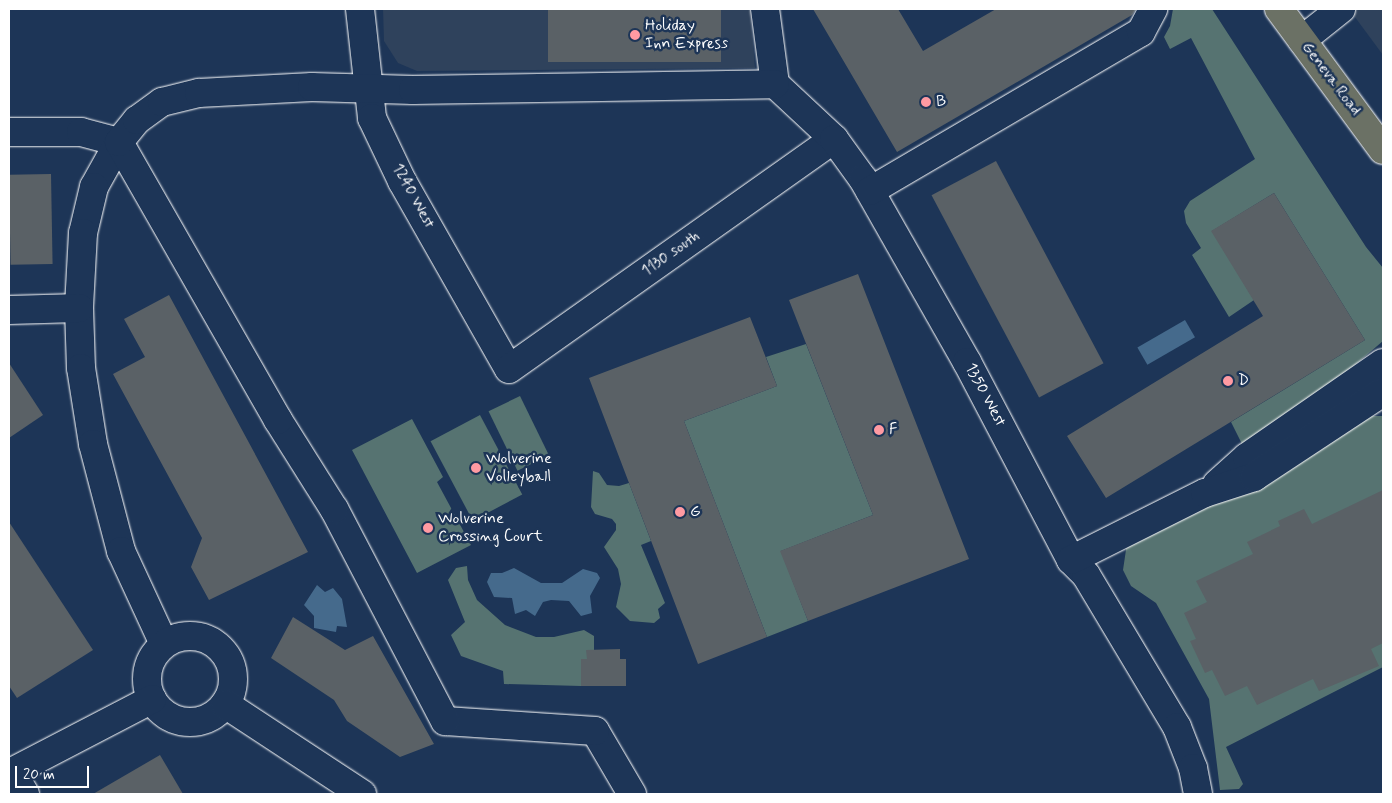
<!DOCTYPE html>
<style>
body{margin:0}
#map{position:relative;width:1392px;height:803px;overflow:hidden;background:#1d3557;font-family:Mynerve,sans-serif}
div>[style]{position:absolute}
.built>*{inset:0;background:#2f425c}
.green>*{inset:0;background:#567371;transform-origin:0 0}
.water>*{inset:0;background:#456a8c;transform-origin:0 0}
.building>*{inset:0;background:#5a6166;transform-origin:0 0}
.roads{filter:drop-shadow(0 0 1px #fff) drop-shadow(0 0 1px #fff)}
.minor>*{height:28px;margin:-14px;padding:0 14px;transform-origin:14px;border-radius:14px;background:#1d3557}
.minor>.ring{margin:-14px;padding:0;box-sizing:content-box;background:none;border:28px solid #1d3557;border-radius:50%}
.major>*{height:28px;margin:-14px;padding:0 14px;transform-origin:14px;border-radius:14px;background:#6b7165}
.dots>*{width:14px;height:14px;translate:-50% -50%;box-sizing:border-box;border:2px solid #1d3557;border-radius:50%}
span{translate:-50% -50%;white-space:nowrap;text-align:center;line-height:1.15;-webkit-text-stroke:5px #1d3557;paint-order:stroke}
.poi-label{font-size:16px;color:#fff}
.left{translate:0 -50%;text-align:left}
.street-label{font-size:16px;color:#fff}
.frame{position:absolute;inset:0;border:10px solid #fff;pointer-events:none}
.scale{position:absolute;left:15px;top:766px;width:74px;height:22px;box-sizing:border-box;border:2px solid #fff;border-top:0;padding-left:6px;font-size:15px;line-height:18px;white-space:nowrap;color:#fff;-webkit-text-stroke:4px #1d3557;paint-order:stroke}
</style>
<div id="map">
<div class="built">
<div style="clip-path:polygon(383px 9px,750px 9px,755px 68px,417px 71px,398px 63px,384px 41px)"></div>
<div style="clip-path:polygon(1349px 9px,1383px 9px,1383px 55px)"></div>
</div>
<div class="green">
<div style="clip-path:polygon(1173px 9px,1212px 9px,1366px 247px,1383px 268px,1383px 341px,1323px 392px,1244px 448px,1231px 422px,1365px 340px,1274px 193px,1212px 231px,1254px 300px,1229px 317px,1192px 255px,1201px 248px,1186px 223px,1184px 211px,1190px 201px,1255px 159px,1191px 38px,1170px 49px,1164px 37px,1170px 26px)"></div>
<div style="clip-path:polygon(806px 344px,873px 515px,781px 551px,808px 621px,767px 637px,684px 421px,777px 386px,766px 357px)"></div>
<div style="left:520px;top:396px;width:66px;height:35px;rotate:64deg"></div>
<div style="left:480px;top:415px;width:90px;height:56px;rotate:62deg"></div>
<div style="clip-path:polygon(1371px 416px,1383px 416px,1383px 667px,1226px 747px,1243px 784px,1239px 789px,1220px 790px,1209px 699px,1156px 603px,1131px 586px,1123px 570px,1127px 543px)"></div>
<div style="clip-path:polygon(412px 419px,443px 477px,437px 482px,471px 545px,417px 573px,352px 450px)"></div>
<div style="clip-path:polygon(593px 471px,599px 473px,607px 485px,619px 486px,629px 483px,651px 541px,641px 545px,665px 603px,658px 609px,660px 618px,654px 623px,630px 621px,616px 607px,621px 584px,618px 569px,604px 547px,616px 530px,616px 524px,612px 519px,595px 514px,591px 507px)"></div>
<div style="clip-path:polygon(467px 566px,468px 580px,477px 600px,505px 625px,536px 637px,554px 637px,584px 630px,594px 636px,594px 650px,587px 650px,587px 659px,581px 660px,581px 686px,504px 684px,503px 671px,461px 656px,451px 635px,465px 622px,448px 580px,456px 568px)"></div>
</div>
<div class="water">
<div style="left:1185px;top:320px;width:20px;height:55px;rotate:60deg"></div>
<div style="clip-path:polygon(514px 568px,541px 583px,562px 583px,583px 569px,597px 573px,600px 578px,590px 596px,592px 613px,581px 616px,569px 601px,551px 600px,543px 602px,535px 616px,526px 610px,515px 614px,512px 598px,494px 597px,487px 582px,491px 573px,502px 573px)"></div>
<div style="clip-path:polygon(317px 585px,325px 592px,333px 588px,342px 599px,347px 627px,337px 626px,336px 632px,314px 628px,314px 616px,304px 605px)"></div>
</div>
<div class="building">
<div style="left:548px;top:9px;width:173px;height:53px"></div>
<div style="clip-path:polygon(813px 9px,898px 9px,923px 51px,996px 9px,1136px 9px,1132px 15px,897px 152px)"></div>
<div style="left:996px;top:161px;width:229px;height:73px;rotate:62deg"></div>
<div style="left:51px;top:174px;width:90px;height:42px;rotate:89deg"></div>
<div style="clip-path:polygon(1274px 193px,1365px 340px,1106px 498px,1067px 436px,1263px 316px,1211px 231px)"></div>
<div style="clip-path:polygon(858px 274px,969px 559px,808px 621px,780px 551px,873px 515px,789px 300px)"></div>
<div style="clip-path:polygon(169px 295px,308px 552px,209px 600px,191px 567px,202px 538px,113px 374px,145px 357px,124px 319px)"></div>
<div style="clip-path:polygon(750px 317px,777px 386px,684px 421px,767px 637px,698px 664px,589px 378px)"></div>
<div style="clip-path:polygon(9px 363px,43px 415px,9px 438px)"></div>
<div style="clip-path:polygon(1383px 490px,1383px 643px,1371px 649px,1379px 666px,1319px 691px,1313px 679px,1257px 705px,1247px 686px,1225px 696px,1212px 670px,1205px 673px,1190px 641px,1196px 639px,1184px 613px,1207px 602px,1196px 581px,1253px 554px,1247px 542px,1280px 526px,1278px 521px,1304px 509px,1312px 524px)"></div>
<div style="clip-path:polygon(9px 522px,93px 650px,17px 698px,9px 686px)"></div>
<div style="clip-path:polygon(293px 617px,345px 650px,373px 636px,434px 744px,400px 757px,347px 721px,334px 700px,271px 658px)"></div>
<div style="clip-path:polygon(620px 649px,620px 659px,626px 659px,626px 686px,581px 686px,581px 659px,587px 659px,586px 650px)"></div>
<div style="clip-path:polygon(160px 755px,183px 794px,93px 794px)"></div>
</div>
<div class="roads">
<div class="minor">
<div style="left:360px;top:9px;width:110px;rotate:83.7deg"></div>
<div style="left:372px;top:118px;width:70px;rotate:64.5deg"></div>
<div style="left:402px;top:181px;width:216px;rotate:60.4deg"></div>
<div style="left:509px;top:369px;width:398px;rotate:-35.3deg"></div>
<div style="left:765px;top:9px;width:76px;rotate:82.4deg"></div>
<div style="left:775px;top:84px;width:81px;rotate:43deg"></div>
<div style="left:834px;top:139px;width:49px;rotate:54.1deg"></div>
<div style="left:863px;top:179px;width:210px;rotate:60.4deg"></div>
<div style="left:967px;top:362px;width:224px;rotate:62.3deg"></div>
<div style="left:1071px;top:560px;width:21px;rotate:45deg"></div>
<div style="left:1086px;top:575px;width:177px;rotate:59.1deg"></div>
<div style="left:1177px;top:727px;width:44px;rotate:68.7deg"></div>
<div style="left:1193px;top:768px;width:26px;rotate:79deg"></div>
<div style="left:1302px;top:40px;width:50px;rotate:-38.5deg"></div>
<div style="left:9px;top:132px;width:72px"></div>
<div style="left:81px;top:132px;width:39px;rotate:15deg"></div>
<div style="left:119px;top:142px;width:51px;rotate:119.1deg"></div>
<div style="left:94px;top:187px;width:47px;rotate:103.4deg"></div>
<div style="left:83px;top:233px;width:75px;rotate:93.1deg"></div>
<div style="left:79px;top:308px;width:60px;rotate:88.1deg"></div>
<div style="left:81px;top:368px;width:77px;rotate:81deg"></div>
<div style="left:93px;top:444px;width:111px;rotate:75.3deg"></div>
<div style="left:121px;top:551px;width:102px;rotate:65.2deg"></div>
<div style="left:870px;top:191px;width:314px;rotate:-30.4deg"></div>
<div style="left:1141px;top:32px;width:26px;rotate:-62deg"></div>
<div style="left:9px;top:310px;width:70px;rotate:-1.6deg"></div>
<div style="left:1217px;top:484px;width:40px;rotate:-42deg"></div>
<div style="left:1247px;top:457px;width:165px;rotate:-34.7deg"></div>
<div style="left:1071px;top:560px;width:150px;rotate:-26.6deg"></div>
<div style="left:1205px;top:493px;width:52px;rotate:-18.1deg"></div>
<div style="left:1254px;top:477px;width:154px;rotate:-33.4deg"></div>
<div class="ring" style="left:147px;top:636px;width:58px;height:58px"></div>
<div style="left:225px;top:704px;width:164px;rotate:33.3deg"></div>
<div style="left:25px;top:794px;width:26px;rotate:-121deg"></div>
<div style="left:12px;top:772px;width:158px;rotate:-27.5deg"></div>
<div style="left:632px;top:794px;width:73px;rotate:-120.4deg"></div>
<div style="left:595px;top:731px;width:150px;rotate:-176.2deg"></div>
<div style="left:445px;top:721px;width:239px;rotate:-117.6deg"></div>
<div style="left:334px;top:509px;width:105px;rotate:-122.2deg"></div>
<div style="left:278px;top:420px;width:320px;rotate:-119.8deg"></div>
<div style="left:119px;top:142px;width:28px;rotate:-51deg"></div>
<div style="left:137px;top:120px;width:31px;rotate:-36deg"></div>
<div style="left:162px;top:102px;width:38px;rotate:-14deg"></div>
<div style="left:199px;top:93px;width:113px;rotate:-3deg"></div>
<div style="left:312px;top:87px;width:101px;rotate:1.7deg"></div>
<div style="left:413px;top:90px;width:362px;rotate:-0.9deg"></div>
</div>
<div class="major">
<div style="left:1279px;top:9px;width:175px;rotate:53.6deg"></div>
</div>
</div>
<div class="dots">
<div style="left:635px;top:35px;background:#ff9aa2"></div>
<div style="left:926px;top:102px;background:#ff9aa2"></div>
<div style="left:1228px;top:381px;background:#ff9aa2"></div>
<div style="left:879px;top:430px;background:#ff9aa2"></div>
<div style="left:476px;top:468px;background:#ff9aa2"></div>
<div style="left:680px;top:512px;background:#ff9aa2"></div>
<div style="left:428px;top:528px;background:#ff9aa2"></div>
</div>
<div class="poi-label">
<span class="left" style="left:645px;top:35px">Holiday<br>Inn Express</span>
<span class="left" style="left:936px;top:102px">B</span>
<span class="left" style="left:1238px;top:381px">D</span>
<span class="left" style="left:889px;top:430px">F</span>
<span class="left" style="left:486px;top:468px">Wolverine<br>Volleyball</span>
<span class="left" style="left:690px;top:512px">G</span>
<span class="left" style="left:438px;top:528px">Wolverine<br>Crossing Court</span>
</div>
<div class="street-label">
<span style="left:1331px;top:79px;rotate:53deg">Geneva Road</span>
<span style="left:413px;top:196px;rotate:61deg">1240 West</span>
<span style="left:671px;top:254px;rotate:-35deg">1130 south</span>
<span style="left:985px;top:395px;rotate:62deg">1350 West</span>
</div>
<div class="frame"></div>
<div class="scale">20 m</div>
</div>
